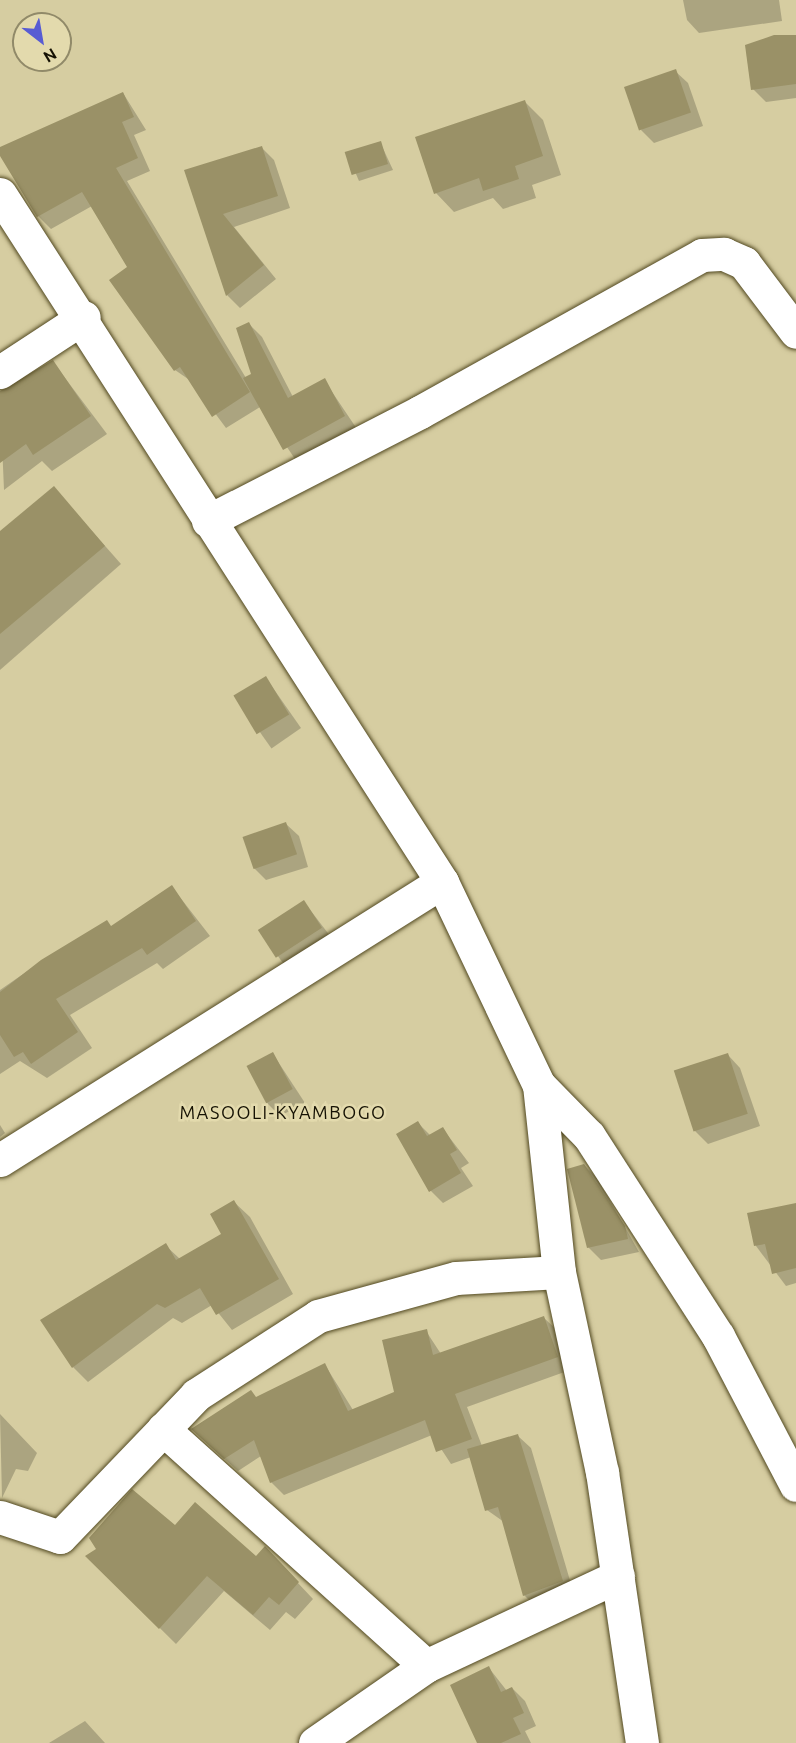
<!DOCTYPE html>
<style>
body{margin:0}
#map{position:relative;width:796px;height:1743px;overflow:hidden;background:#d6cda1;font-family:Ubuntu,sans-serif}
div>[style]{position:absolute}
.shadow>*{inset:0;background:#0003;transform-origin:0 0}
.building>*{inset:0;background:#9a9167;transform-origin:0 0}
.roads{filter:drop-shadow(0 0 2px #524921) drop-shadow(0 0 2px #524921)}
.street>*{height:33px;margin:-16.5px;padding:0 16.5px;transform-origin:16.5px;border-radius:16.5px;background:#fff}
span{translate:-50% -50%;white-space:nowrap;text-align:center;line-height:1.15;-webkit-text-stroke:5px #e3daad;paint-order:stroke}
.quarter-label{font-size:18px;color:#151103;letter-spacing:1.5px}
.north{position:absolute;left:12px;top:12px;width:60px;height:60px;box-sizing:border-box;background:#e3daad;border:2px solid #918a69;border-radius:50%;rotate:149deg;font-size:16px;font-weight:700;line-height:24px;text-align:center;color:#151103}
.north::after{content:'';display:block;margin:auto;width:21px;height:27px;background:#585cd3;clip-path:polygon(50% 0,100% 100%,50% 72%,0 100%)}
</style>
<div id="map">
<div class="shadow">
<div style="clip-path:polygon(683px 0,779px 0,782px 21px,699px 33px,687px 20px)"></div>
<div style="clip-path:polygon(796px 39px,796px 98px,766px 102px,753px 89px)"></div>
<div style="clip-path:polygon(675px 71px,688px 83px,703px 126px,654px 143px,641px 130px)"></div>
<div style="clip-path:polygon(123px 93px,146px 130px,134px 135px,150px 171px,127px 181px,246px 378px,253px 374px,249px 324px,262px 337px,293px 397px,324px 380px,357px 429px,297px 462px,260px 407px,226px 428px,191px 381px,175px 370px,129px 268px,92px 206px,51px 229px,38px 216px,0 149px)"></div>
<div style="clip-path:polygon(524px 101px,543px 120px,561px 175px,532px 185px,536px 198px,503px 209px,493px 198px,454px 212px,436px 193px)"></div>
<div style="clip-path:polygon(380px 142px,393px 170px,359px 181px,347px 153px)"></div>
<div style="clip-path:polygon(262px 148px,274px 160px,290px 208px,234px 227px,276px 279px,240px 308px,227px 295px,186px 171px)"></div>
<div style="clip-path:polygon(53px 362px,107px 434px,52px 471px,42px 461px,4px 490px,0 397px)"></div>
<div style="clip-path:polygon(54px 488px,121px 564px,0 670px,0 533px)"></div>
<div style="left:266px;top:678px;width:61px;height:36px;rotate:55deg"></div>
<div style="clip-path:polygon(286px 824px,299px 836px,308px 867px,266px 880px,253px 867px)"></div>
<div style="clip-path:polygon(172px 887px,210px 936px,163px 969px,157px 963px,70px 1015px,92px 1048px,47px 1078px,20px 1061px,0 1074px,0 990px,42px 961px,112px 927px)"></div>
<div style="clip-path:polygon(304px 902px,334px 941px,288px 970px,259px 930px)"></div>
<div style="clip-path:polygon(273px 1054px,305px 1103px,280px 1116px,267px 1103px)"></div>
<div style="clip-path:polygon(728px 1055px,740px 1068px,760px 1126px,708px 1144px,695px 1131px)"></div>
<div style="clip-path:polygon(418px 1123px,431px 1136px,443px 1129px,469px 1163px,461px 1168px,473px 1186px,443px 1203px,431px 1191px)"></div>
<div style="clip-path:polygon(0 1125px,5px 1133px,0 1137px)"></div>
<div style="clip-path:polygon(584px 1165px,597px 1178px,639px 1252px,601px 1260px,588px 1247px)"></div>
<div style="clip-path:polygon(234px 1202px,250px 1217px,293px 1294px,232px 1330px,212px 1305px,182px 1323px,173px 1318px,88px 1382px,73px 1367px,165px 1245px,180px 1259px,223px 1235px)"></div>
<div style="clip-path:polygon(796px 1205px,796px 1283px,786px 1286px,756px 1246px,749px 1215px)"></div>
<div style="clip-path:polygon(544px 1318px,557px 1330px,570px 1370px,467px 1407px,482px 1446px,518px 1436px,531px 1448px,574px 1594px,537px 1608px,524px 1595px,504px 1522px,487px 1510px,471px 1457px,451px 1464px,432px 1435px,284px 1495px,271px 1482px,261px 1456px,238px 1471px,206px 1442px,257px 1398px,325px 1365px,353px 1410px,396px 1393px,426px 1331px,441px 1354px)"></div>
<div style="clip-path:polygon(0 1414px,37px 1453px,28px 1471px,16px 1469px,2px 1498px)"></div>
<div style="clip-path:polygon(265px 1548px,313px 1599px,295px 1619px,286px 1612px,270px 1630px,224px 1591px,176px 1644px,87px 1556px,257px 1558px)"></div>
<div style="clip-path:polygon(489px 1668px,507px 1691px,512px 1688px,525px 1701px,536px 1726px,525px 1731px,531px 1743px,479px 1743px)"></div>
<div style="clip-path:polygon(85px 1721px,105px 1743px,49px 1743px)"></div>
</div>
<div class="building">
<div style="clip-path:polygon(774px 35px,796px 35px,796px 84px,751px 90px,745px 45px)"></div>
<div style="left:676px;top:69px;width:46px;height:55px;rotate:71deg"></div>
<div style="clip-path:polygon(123px 92px,134px 117px,122px 122px,138px 158px,116px 168px,250px 392px,212px 417px,180px 367px,174px 371px,109px 280px,127px 267px,82px 192px,37px 217px,0 156px,0 147px)"></div>
<div style="clip-path:polygon(525px 100px,543px 156px,515px 166px,519px 179px,483px 191px,479px 178px,434px 194px,415px 137px)"></div>
<div style="left:381px;top:141px;width:24px;height:38px;rotate:73deg"></div>
<div style="clip-path:polygon(262px 146px,278px 196px,223px 214px,264px 265px,226px 296px,184px 170px)"></div>
<div style="clip-path:polygon(249px 322px,288px 398px,325px 378px,345px 416px,283px 450px,243px 378px,251px 374px,236px 328px)"></div>
<div style="clip-path:polygon(53px 360px,91px 416px,33px 455px,26px 444px,0 463px,0 391px)"></div>
<div style="clip-path:polygon(54px 486px,105px 546px,0 634px,0 531px)"></div>
<div style="left:266px;top:676px;width:45px;height:38px;rotate:59deg"></div>
<div style="left:286px;top:822px;width:34px;height:46px;rotate:71deg"></div>
<div style="clip-path:polygon(172px 885px,196px 921px,147px 955px,142px 948px,56px 999px,78px 1032px,31px 1064px,23px 1052px,14px 1057px,0 1035px,0 992px,41px 960px,107px 920px,111px 926px)"></div>
<div style="left:304px;top:900px;width:33px;height:55px;rotate:57deg"></div>
<div style="left:273px;top:1052px;width:42px;height:30px;rotate:62deg"></div>
<div style="left:728px;top:1053px;width:64px;height:57px;rotate:72deg"></div>
<div style="clip-path:polygon(418px 1121px,427px 1136px,443px 1127px,457px 1150px,450px 1154px,461px 1173px,429px 1192px,396px 1134px)"></div>
<div style="clip-path:polygon(584px 1164px,625px 1226px,628px 1239px,587px 1248px,567px 1169px)"></div>
<div style="clip-path:polygon(234px 1200px,279px 1279px,216px 1315px,200px 1288px,165px 1308px,157px 1304px,72px 1368px,40px 1320px,166px 1243px,176px 1260px,221px 1234px,210px 1214px)"></div>
<div style="clip-path:polygon(796px 1203px,796px 1268px,772px 1274px,765px 1244px,754px 1246px,747px 1213px)"></div>
<div style="clip-path:polygon(544px 1316px,558px 1357px,455px 1394px,472px 1439px,436px 1452px,425px 1420px,270px 1483px,254px 1440px,224px 1459px,191px 1429px,251px 1390px,256px 1397px,325px 1363px,348px 1411px,394px 1392px,382px 1340px,427px 1329px,433px 1355px)"></div>
<div style="clip-path:polygon(518px 1434px,563px 1581px,523px 1596px,498px 1507px,485px 1511px,467px 1449px)"></div>
<div style="clip-path:polygon(132px 1489px,175px 1525px,195px 1502px,256px 1556px,265px 1546px,299px 1582px,279px 1605px,269px 1597px,253px 1615px,207px 1576px,159px 1629px,85px 1556px,96px 1549px,89px 1538px)"></div>
<div style="clip-path:polygon(489px 1666px,501px 1692px,512px 1687px,524px 1713px,513px 1718px,521px 1734px,501px 1743px,477px 1743px,450px 1685px)"></div>
</div>
<div class="roads">
<div class="street">
<div style="left:0;top:194px;width:818px;rotate:57.28deg"></div>
<div style="left:442px;top:882px;width:225px;rotate:64.5deg"></div>
<div style="left:539px;top:1085px;width:188px;rotate:83.9deg"></div>
<div style="left:559px;top:1272px;width:205px;rotate:77.9deg"></div>
<div style="left:602px;top:1472px;width:274px;rotate:81.6deg"></div>
<div style="left:0;top:372px;width:100px;rotate:-33.2deg"></div>
<div style="left:208px;top:521px;width:238px;rotate:-27.2deg"></div>
<div style="left:420px;top:412px;width:323px;rotate:-29.1deg"></div>
<div style="left:702px;top:255px;width:22px;rotate:-3deg"></div>
<div style="left:724px;top:254px;width:22px;rotate:24deg"></div>
<div style="left:744px;top:263px;width:86px;rotate:53deg"></div>
<div style="left:539px;top:1085px;width:71px;rotate:45.6deg"></div>
<div style="left:589px;top:1136px;width:238px;rotate:57.2deg"></div>
<div style="left:718px;top:1336px;width:168px;rotate:62.4deg"></div>
<div style="left:0;top:1160px;width:522px;rotate:-32.17deg"></div>
<div style="left:163px;top:1429px;width:354px;rotate:42deg"></div>
<div style="left:0;top:1517px;width:63px;rotate:18.4deg"></div>
<div style="left:60px;top:1537px;width:197px;rotate:-46.2deg"></div>
<div style="left:196px;top:1395px;width:145px;rotate:-32.9deg"></div>
<div style="left:318px;top:1316px;width:143px;rotate:-15.4deg"></div>
<div style="left:456px;top:1278px;width:103px;rotate:-3.3deg"></div>
<div style="left:315px;top:1743px;width:135px;rotate:-34.7deg"></div>
<div style="left:426px;top:1666px;width:212px;rotate:-25.1deg"></div>
</div>
</div>
<div class="quarter-label">
<span style="left:283px;top:1112px">MASOOLI-KYAMBOGO</span>
</div>
<div class="north">N</div>
</div>
